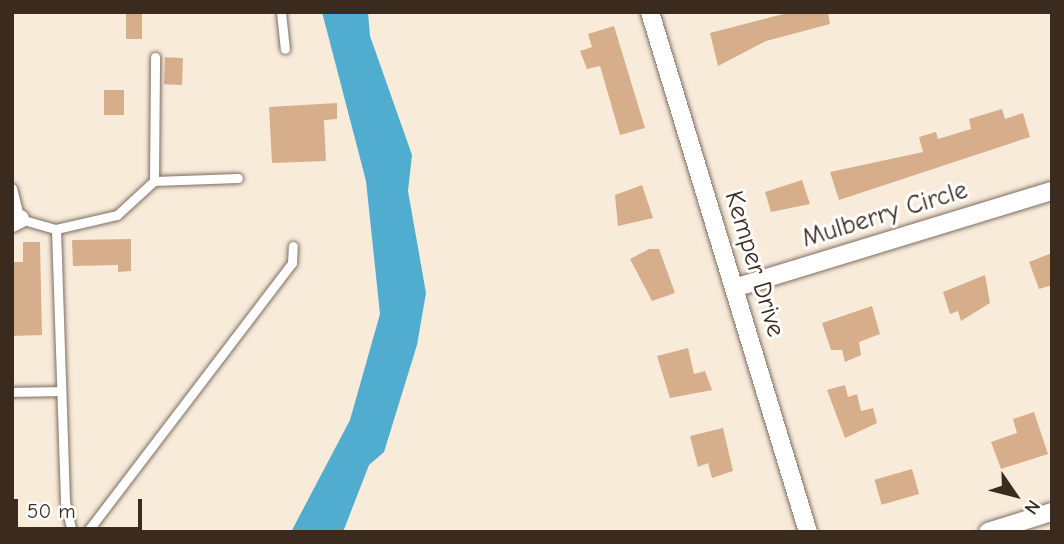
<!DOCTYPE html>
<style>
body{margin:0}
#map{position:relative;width:1064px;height:544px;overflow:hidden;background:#f8ebda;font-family:"Comic Neue",sans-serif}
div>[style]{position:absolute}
.water>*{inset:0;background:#51adcf}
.building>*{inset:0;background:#d7ae8c;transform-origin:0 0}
.roads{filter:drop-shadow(0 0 2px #7d6e60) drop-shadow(0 0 2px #7d6e60)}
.service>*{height:9px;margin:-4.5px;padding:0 4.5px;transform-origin:4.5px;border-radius:4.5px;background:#fff}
.minor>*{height:18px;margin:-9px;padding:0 9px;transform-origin:9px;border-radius:9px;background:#fff}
span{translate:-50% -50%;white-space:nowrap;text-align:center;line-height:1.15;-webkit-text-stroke:6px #fff;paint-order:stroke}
.street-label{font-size:26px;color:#3b2a1e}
.frame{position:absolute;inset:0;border:14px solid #3b2a1e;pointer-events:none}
.north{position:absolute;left:980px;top:460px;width:70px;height:70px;-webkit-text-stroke:5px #fff;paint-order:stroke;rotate:125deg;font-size:19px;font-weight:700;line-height:28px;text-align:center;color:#3b2a1e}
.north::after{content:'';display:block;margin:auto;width:24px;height:32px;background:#3b2a1e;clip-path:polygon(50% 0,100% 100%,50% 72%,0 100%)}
.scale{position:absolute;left:14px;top:499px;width:128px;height:32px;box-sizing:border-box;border:4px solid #3b2a1e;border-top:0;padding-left:9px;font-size:21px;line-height:24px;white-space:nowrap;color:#3b2a1e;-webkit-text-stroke:5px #fff;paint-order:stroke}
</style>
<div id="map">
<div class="water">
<div style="clip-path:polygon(322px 12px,368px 12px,370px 36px,412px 155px,408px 191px,426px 293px,417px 345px,384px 452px,369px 465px,343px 532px,291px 532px,350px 420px,380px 314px,366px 181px)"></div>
</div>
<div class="building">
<div style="clip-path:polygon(791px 12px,828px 12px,830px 24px,766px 41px,718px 66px,710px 33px)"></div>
<div style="left:126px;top:14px;width:16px;height:25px"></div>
<div style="clip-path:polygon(614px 26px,645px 128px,620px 135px,600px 66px,587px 69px,580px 51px,592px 47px,588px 34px)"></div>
<div style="left:183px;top:58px;width:27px;height:18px;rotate:92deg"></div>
<div style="left:104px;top:90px;width:20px;height:25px"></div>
<div style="clip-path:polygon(337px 103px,337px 119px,324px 120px,326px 161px,272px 163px,269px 107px)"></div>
<div style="clip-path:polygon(1002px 109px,1005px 119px,1023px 113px,1030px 137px,839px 200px,830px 172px,923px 152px,919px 137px,936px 132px,938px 139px,971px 129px,969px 119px)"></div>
<div style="clip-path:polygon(802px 180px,810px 204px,771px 212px,765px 192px)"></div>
<div style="clip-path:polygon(642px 185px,653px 218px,618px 226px,615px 195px)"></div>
<div style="clip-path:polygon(131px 239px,131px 271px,118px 272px,118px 265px,73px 266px,72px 240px)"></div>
<div style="clip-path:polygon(23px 242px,40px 242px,42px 335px,12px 336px,12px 262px,23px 262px)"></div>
<div style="clip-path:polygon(649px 249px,659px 249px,675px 293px,652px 301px,630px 259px)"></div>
<div style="clip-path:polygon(1052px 253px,1052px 285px,1039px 289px,1029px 262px)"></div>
<div style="clip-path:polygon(985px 275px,990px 303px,961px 321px,958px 311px,950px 314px,943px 292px)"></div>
<div style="clip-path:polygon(872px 306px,880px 334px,859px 342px,861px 355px,845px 362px,842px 350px,831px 350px,822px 323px)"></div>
<div style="clip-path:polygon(688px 348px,694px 374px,705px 371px,712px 390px,670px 398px,657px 356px)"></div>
<div style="clip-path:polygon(845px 385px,848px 397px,857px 394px,861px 411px,873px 408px,877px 423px,845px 438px,827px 390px)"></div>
<div style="clip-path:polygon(1034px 412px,1048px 454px,1001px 469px,991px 442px,1017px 433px,1013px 419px)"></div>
<div style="clip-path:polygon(723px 428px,733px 471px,712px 478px,708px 463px,698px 467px,690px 436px)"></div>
<div style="left:912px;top:469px;width:26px;height:39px;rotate:74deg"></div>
</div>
<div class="roads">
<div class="service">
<div style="left:281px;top:12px;width:37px;rotate:84deg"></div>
<div style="left:154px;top:181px;width:124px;rotate:-89.5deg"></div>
<div style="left:12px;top:188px;width:32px;rotate:76deg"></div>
<div style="left:20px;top:219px;width:37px;rotate:16deg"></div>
<div style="left:56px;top:229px;width:63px;rotate:-12.9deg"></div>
<div style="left:117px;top:215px;width:50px;rotate:-42.6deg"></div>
<div style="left:154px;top:181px;width:84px;rotate:-2deg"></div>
<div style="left:56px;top:229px;width:273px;rotate:88.1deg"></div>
<div style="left:65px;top:502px;width:31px;rotate:77deg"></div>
<div style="left:12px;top:392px;width:49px;rotate:-1.2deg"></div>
<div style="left:87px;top:532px;width:338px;rotate:-52.7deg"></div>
<div style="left:292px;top:263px;width:17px;rotate:-87deg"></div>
</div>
<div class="minor">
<div style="left:650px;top:12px;width:543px;rotate:73.1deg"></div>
<div style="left:12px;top:223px;width:9px;rotate:-27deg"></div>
<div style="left:734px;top:288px;width:332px;rotate:-17deg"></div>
<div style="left:988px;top:532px;width:67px;rotate:-17.4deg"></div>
</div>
</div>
<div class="street-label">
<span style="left:885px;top:215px;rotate:-17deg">Mulberry Circle</span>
<span style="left:754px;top:264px;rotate:73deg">Kemper Drive</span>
</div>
<div class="frame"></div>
<div class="north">N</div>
<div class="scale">50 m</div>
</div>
